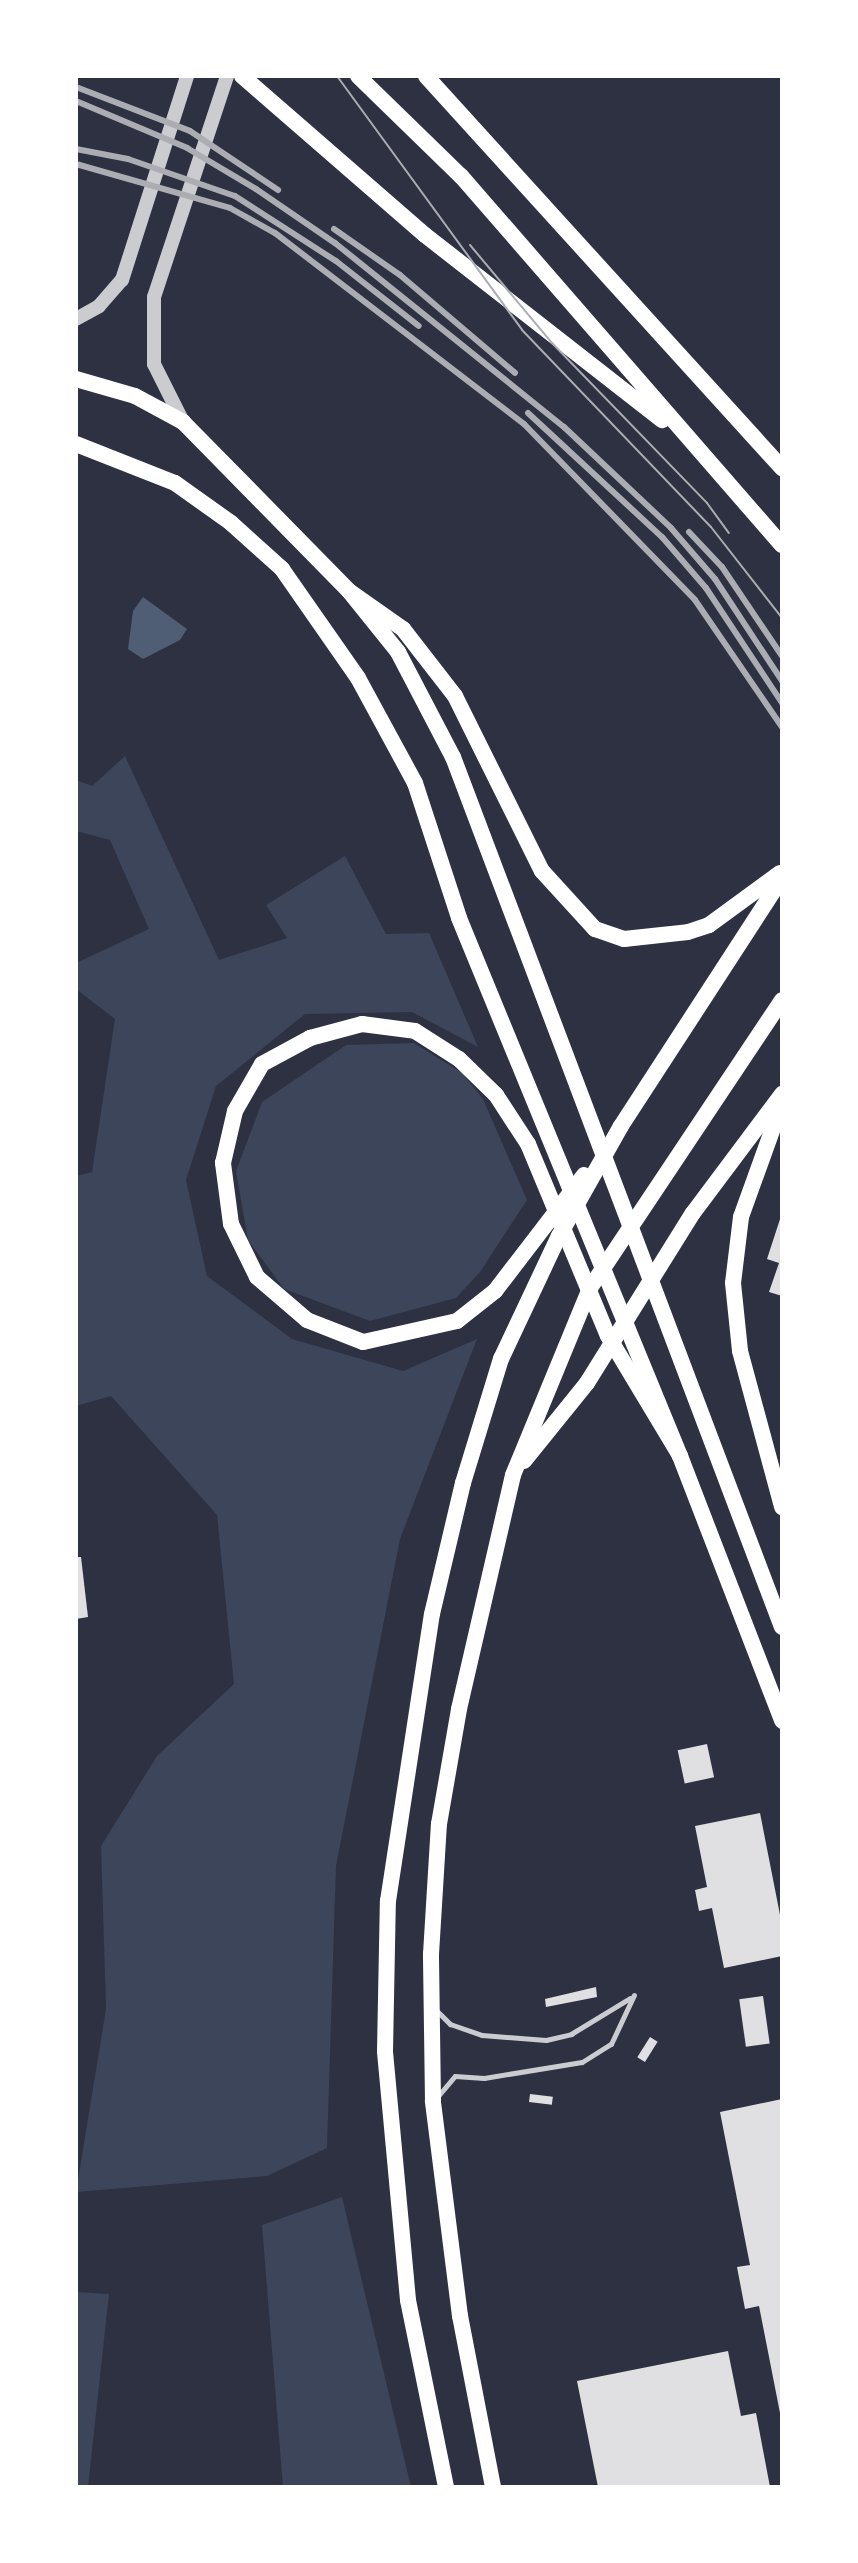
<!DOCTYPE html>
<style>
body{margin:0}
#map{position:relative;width:858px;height:2563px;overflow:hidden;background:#2d3142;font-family:Montserrat,sans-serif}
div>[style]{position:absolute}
.green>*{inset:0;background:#3c4559}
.water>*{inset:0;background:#4f5d75}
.building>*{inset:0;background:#e0e0e3;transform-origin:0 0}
.service>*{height:5px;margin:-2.5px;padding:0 2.5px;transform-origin:2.5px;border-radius:2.5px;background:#caccd0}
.tertiary>*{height:14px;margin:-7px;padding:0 7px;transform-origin:7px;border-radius:7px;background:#caccd0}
.secondary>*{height:16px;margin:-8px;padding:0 8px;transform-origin:8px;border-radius:8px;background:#fff}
.primary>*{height:16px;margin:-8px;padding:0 8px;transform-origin:8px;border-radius:8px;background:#fff}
.tram>*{height:2px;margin:-1px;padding:0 1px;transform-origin:1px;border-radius:1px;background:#abadb3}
.rail>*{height:6px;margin:-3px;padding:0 3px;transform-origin:3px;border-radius:3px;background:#abadb3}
span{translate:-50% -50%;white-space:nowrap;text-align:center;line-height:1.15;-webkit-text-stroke:8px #fff;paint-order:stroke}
.frame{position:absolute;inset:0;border:78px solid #fff;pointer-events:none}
</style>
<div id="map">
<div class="green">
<div style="clip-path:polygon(125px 756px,219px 960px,287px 938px,266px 905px,345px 856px,386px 934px,429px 933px,478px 1047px,412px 1012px,305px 1014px,216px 1086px,186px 1180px,207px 1276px,292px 1339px,403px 1371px,477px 1339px,400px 1539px,336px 1866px,327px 2148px,267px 2176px,76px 2192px,106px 2009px,101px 1846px,157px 1756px,234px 1684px,217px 1515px,111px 1396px,76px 1406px,76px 1176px,92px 1172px,115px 1019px,76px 989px,76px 963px,149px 929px,110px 840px,76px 831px,76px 780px,92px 786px)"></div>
<div style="clip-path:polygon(414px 1043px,462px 1073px,483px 1099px,527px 1200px,480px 1272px,456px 1298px,370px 1321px,284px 1289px,248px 1240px,236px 1171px,262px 1102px,346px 1045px)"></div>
<div style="clip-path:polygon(342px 2197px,411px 2487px,283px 2487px,262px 2225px)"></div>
<div style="clip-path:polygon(76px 2292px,109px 2294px,88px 2487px,76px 2487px)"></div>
</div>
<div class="water">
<div style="clip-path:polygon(143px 597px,187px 629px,180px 640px,143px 659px,128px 649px,133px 611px)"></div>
</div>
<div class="building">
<div style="clip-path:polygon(782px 1213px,782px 1296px,769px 1292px,779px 1263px,767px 1259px)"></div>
<div style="clip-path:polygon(76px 1557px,81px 1557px,88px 1617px,76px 1619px)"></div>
<div style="left:707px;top:1744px;width:34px;height:30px;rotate:78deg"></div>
<div style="clip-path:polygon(760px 1813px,782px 1925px,782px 1956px,724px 1968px,712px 1908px,699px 1911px,695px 1890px,707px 1887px,695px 1826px)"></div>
<div style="clip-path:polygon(596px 1987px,597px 1997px,546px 2007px,545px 1999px)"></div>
<div style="left:763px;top:1996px;width:48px;height:24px;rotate:82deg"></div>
<div style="left:650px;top:2037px;width:9px;height:24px;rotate:32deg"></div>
<div style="left:530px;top:2094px;width:23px;height:8px;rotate:7deg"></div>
<div style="clip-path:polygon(782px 2099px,782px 2418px,781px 2418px,759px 2306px,745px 2309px,737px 2267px,750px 2265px,720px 2112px)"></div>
<div style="clip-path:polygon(728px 2351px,741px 2416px,756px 2413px,770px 2487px,598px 2487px,577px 2381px)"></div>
</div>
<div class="service">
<div style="left:436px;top:2010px;width:20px;rotate:45deg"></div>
<div style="left:450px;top:2024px;width:34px;rotate:19deg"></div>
<div style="left:482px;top:2035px;width:64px;rotate:4.5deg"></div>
<div style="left:546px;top:2040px;width:26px;rotate:-13deg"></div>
<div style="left:571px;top:2034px;width:69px;rotate:-31.4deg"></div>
<div style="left:438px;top:2096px;width:26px;rotate:-50deg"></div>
<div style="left:455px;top:2076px;width:29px;rotate:4deg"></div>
<div style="left:484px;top:2078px;width:99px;rotate:-9.3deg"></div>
<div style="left:582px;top:2062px;width:34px;rotate:-32deg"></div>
<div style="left:611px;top:2044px;width:54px;rotate:-64.9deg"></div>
</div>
<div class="tertiary">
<div style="left:76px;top:319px;width:26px;rotate:-29deg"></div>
<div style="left:99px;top:306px;width:35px;rotate:-49deg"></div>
<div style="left:122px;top:280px;width:214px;rotate:-72.3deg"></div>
<div style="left:183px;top:422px;width:65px;rotate:-116.6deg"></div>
<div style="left:154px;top:364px;width:67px;rotate:-90deg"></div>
<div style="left:154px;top:297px;width:233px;rotate:-71.7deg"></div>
</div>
<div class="secondary">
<div style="left:242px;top:76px;width:242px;rotate:41deg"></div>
<div style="left:425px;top:235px;width:301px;rotate:38deg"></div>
<div style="left:358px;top:76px;width:144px;rotate:44.2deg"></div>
<div style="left:461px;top:176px;width:489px;rotate:49deg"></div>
<div style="left:426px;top:76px;width:530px;rotate:47.76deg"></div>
<div style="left:76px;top:379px;width:61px;rotate:16.1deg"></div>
<div style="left:135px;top:396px;width:55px;rotate:28.4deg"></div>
<div style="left:183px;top:422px;width:237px;rotate:45.5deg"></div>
<div style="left:349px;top:591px;width:78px;rotate:51.2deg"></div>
<div style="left:398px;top:652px;width:119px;rotate:62.4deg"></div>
<div style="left:453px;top:757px;width:930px;rotate:69.29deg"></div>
<div style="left:76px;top:444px;width:106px;rotate:21.5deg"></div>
<div style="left:175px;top:483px;width:69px;rotate:35.5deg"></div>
<div style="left:231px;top:523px;width:69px;rotate:42deg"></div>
<div style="left:282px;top:569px;width:133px;rotate:55.1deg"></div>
<div style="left:358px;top:678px;width:119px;rotate:61.5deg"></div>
<div style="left:415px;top:783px;width:142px;rotate:71.9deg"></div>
<div style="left:459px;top:918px;width:582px;rotate:67.67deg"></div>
<div style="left:680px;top:1456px;width:284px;rotate:68.9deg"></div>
<div style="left:782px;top:1103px;width:121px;rotate:109.8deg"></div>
<div style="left:741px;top:1217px;width:66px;rotate:96.9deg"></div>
<div style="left:733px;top:1283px;width:68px;rotate:84.1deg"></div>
<div style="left:740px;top:1351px;width:162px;rotate:74.9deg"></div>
</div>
<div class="primary">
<div style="left:349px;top:591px;width:66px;rotate:35.1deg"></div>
<div style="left:403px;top:629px;width:85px;rotate:52.2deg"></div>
<div style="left:455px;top:696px;width:195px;rotate:63.6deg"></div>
<div style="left:542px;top:871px;width:79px;rotate:47.6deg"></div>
<div style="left:595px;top:929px;width:31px;rotate:19deg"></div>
<div style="left:624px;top:939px;width:64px;rotate:-6.2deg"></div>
<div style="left:688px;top:932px;width:22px;rotate:-18deg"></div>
<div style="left:709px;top:925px;width:88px;rotate:-36.2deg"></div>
<div style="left:584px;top:1175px;width:146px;rotate:127.5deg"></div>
<div style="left:495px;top:1291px;width:48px;rotate:141.7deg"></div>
<div style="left:457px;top:1321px;width:96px;rotate:167.4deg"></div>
<div style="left:363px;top:1342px;width:60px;rotate:-158.6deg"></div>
<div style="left:307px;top:1320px;width:66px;rotate:-139.3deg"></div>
<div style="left:257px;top:1277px;width:59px;rotate:-116.1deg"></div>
<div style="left:231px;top:1224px;width:62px;rotate:-97.5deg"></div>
<div style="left:223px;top:1163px;width:53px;rotate:-77deg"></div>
<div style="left:235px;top:1111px;width:54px;rotate:-60.1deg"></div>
<div style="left:262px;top:1064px;width:55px;rotate:-28.4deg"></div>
<div style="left:310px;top:1038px;width:54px;rotate:-15.1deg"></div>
<div style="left:362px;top:1024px;width:53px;rotate:7.5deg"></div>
<div style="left:415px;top:1031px;width:52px;rotate:32.5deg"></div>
<div style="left:459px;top:1059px;width:52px;rotate:44.2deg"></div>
<div style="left:496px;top:1095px;width:59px;rotate:56.9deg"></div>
<div style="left:528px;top:1144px;width:208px;rotate:67.4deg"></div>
<div style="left:608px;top:1336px;width:140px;rotate:59deg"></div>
<div style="left:524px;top:1461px;width:100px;rotate:-51.1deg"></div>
<div style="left:587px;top:1383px;width:200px;rotate:-58.1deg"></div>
<div style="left:693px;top:1213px;width:149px;rotate:-53.2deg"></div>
<div style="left:446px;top:2487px;width:191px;rotate:-101.5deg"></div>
<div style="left:408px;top:2300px;width:250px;rotate:-95.3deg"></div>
<div style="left:385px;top:2051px;width:150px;rotate:-88.9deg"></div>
<div style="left:388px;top:1901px;width:290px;rotate:-81.3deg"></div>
<div style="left:432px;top:1614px;width:135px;rotate:-76.7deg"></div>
<div style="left:463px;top:1483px;width:130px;rotate:-73deg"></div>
<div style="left:501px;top:1359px;width:136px;rotate:-64.8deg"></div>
<div style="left:559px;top:1236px;width:126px;rotate:-60.6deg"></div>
<div style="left:621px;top:1126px;width:296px;rotate:-57deg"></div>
<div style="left:493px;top:2487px;width:174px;rotate:-100.9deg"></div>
<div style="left:460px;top:2316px;width:217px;rotate:-97.2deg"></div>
<div style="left:433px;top:2101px;width:147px;rotate:-90.8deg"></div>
<div style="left:431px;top:1954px;width:130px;rotate:-86.5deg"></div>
<div style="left:439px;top:1824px;width:117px;rotate:-80.1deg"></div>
<div style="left:459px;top:1709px;width:240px;rotate:-77deg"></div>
<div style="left:513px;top:1475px;width:202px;rotate:-67.6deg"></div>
<div style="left:590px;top:1288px;width:346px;rotate:-56.3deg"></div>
</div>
<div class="tram">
<div style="left:337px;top:76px;width:314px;rotate:53.9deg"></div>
<div style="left:522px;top:330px;width:273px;rotate:46.2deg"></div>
<div style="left:711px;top:527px;width:115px;rotate:52deg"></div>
<div style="left:470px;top:245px;width:128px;rotate:50.1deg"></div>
<div style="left:552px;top:343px;width:223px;rotate:45.9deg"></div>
<div style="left:707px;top:503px;width:37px;rotate:54deg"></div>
</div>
<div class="rail">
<div style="left:76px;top:87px;width:122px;rotate:21.1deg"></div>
<div style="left:190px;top:131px;width:106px;rotate:33.8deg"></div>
<div style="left:76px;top:101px;width:121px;rotate:22.9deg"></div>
<div style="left:187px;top:148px;width:80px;rotate:30.7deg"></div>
<div style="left:256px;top:189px;width:96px;rotate:34.4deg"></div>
<div style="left:335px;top:243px;width:294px;rotate:38.8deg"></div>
<div style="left:564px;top:427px;width:147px;rotate:43.3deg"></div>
<div style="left:671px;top:528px;width:67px;rotate:49.2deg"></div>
<div style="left:715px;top:579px;width:122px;rotate:56.7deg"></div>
<div style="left:76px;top:149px;width:53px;rotate:10.9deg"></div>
<div style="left:128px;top:159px;width:113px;rotate:19.1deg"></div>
<div style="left:235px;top:196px;width:120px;rotate:32.8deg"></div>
<div style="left:336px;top:261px;width:105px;rotate:38.1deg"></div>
<div style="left:76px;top:164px;width:160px;rotate:15.9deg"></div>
<div style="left:230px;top:208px;width:51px;rotate:29.1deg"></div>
<div style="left:275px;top:233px;width:314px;rotate:37.5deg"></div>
<div style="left:524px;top:424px;width:245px;rotate:45.8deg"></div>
<div style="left:695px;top:600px;width:154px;rotate:55.6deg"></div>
<div style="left:334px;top:229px;width:80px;rotate:34.9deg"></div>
<div style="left:400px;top:275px;width:151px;rotate:40.4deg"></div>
<div style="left:528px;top:413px;width:183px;rotate:42.8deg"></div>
<div style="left:662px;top:537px;width:67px;rotate:49.2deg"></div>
<div style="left:706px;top:588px;width:138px;rotate:56.5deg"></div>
<div style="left:689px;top:532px;width:48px;rotate:46.7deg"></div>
<div style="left:722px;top:567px;width:107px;rotate:56deg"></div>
</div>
<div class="frame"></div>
</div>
